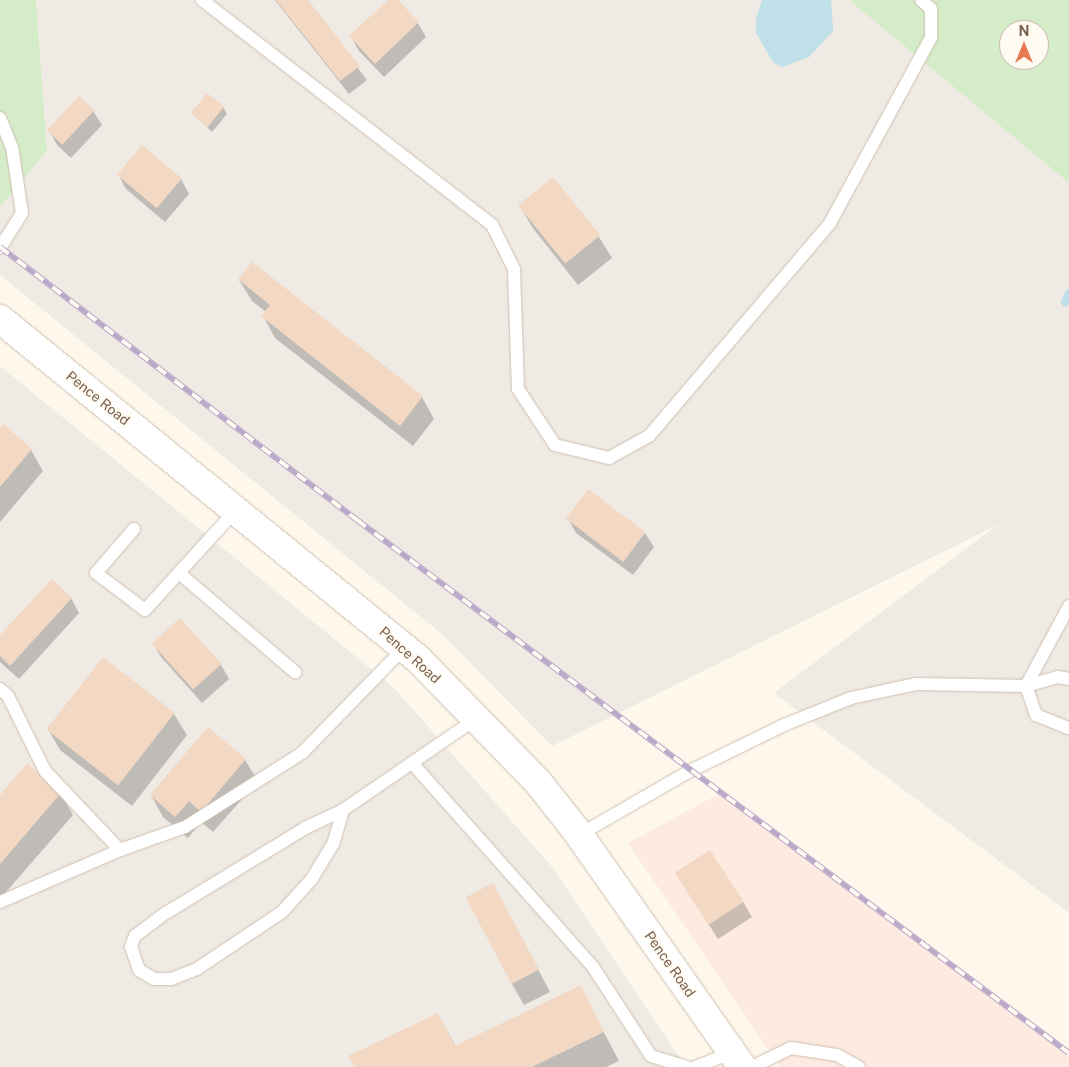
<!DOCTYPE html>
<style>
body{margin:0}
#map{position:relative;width:1069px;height:1067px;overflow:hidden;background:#fdf7ec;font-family:"Public Sans",sans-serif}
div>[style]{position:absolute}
.commercial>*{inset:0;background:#fdeae0}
.industrial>*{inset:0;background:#efeae4}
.green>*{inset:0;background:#d5ecc9}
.water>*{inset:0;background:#bfe0e8}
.shadow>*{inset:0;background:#0003}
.stream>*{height:8px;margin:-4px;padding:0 4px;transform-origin:4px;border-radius:4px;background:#bfe0e8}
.building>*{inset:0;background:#f3d8c3;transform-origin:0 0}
.roads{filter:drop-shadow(0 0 1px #d0c0b0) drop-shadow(0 0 1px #d0c0b0)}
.service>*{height:12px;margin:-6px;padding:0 6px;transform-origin:6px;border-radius:6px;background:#fff}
.tertiary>*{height:28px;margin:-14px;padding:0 14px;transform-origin:14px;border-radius:14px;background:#fff}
.rail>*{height:5.5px;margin-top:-2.75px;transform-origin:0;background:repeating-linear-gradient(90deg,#fffbf3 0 11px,#bba8c9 0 22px);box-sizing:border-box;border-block:1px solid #bba8c9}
span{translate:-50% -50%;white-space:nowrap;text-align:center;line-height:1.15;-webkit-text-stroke:4px #fffbf3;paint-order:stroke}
.street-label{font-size:14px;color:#795f4d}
.north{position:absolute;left:999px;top:20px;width:50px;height:50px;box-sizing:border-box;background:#fffbf3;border:1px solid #c9bdb1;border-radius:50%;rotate:0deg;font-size:14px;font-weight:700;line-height:20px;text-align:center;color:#795f4d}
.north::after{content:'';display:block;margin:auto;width:18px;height:22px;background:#e67a52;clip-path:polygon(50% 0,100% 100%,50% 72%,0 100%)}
</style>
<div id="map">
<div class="commercial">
<div style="clip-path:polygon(721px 793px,1069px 1057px,1069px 1067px,780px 1067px,628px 843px)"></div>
</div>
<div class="industrial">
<div style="clip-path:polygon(36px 0,849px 0,1069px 183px,1069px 913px,774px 693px,999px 524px,552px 746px,442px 634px,0 275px,0 207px,47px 151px)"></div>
<div style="clip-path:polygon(0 366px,393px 687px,552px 867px,686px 1067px,0 1067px)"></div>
</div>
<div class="green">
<div style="clip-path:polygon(0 0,36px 0,47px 151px,0 207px)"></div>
<div style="clip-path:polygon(evenodd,849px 0,1069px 0,1069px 183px,849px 0,1009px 30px,1039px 30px,1039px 60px,1009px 60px,1009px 30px)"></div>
</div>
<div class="water">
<div style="clip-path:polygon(762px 0,831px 0,833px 31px,809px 57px,782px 67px,773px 62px,756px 33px,756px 19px)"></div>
</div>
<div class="shadow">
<div style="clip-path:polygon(275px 0,306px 0,367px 80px,349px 94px)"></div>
<div style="clip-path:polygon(389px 0,396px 0,418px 23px,426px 37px,384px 77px,359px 51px,351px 37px)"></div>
<div style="clip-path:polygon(79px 98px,93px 111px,102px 125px,71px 158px,57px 145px,49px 130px)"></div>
<div style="clip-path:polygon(223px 107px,227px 114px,212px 132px,193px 113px)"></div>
<div style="clip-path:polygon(118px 174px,181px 179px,189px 194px,165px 222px,126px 189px)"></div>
<div style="clip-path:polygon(553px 179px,599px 237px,612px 258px,578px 285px,532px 227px,520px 206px)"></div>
<div style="clip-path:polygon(252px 263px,422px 397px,434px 419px,413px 446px,275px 338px,263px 316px,266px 312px,252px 301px,239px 280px)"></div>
<div style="clip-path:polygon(0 430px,31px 450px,43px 471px,0 522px)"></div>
<div style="clip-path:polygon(588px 491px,645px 533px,654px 547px,633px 575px,576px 533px,568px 519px)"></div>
<div style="clip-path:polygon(71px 598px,79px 613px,19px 679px,0 662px,0 637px)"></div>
<div style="clip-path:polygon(153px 643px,221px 665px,229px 679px,202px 703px,161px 657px)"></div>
<div style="clip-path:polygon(103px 659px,174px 714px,187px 735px,132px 806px,60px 750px,48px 729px)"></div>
<div style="clip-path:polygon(245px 760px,258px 781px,213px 832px,201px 822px,188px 838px,163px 817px,151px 795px)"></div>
<div style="clip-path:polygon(60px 793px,73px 815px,0 899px,0 797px)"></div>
<div style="clip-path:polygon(676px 873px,743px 902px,752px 917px,718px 939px)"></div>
<div style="clip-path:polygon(493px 884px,550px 992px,524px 1005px,512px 984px)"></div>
<div style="clip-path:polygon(580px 987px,619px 1061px,606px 1067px,355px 1067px,438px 1014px,456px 1047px)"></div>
</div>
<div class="stream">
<div style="left:1065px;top:302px;width:10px;rotate:-66deg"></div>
</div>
<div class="building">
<div style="clip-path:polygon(276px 0,308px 0,360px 66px,340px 81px)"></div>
<div style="clip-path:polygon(388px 0,398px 0,419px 22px,375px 64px,349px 36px)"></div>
<div style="left:207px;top:93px;width:22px;height:26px;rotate:39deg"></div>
<div style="left:79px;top:96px;width:21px;height:47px;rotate:43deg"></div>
<div style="left:142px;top:145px;width:52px;height:39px;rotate:40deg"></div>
<div style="left:553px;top:177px;width:75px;height:45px;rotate:51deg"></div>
<div style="clip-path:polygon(252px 262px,423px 396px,400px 426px,261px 316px,270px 305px,238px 279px)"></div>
<div style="clip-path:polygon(3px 424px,32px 449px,0 487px,0 428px)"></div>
<div style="left:588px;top:489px;width:72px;height:37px;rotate:37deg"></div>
<div style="clip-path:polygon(52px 579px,72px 598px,10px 666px,0 656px,0 635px)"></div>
<div style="left:180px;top:618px;width:62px;height:38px;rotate:48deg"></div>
<div style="left:103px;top:657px;width:91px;height:92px;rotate:38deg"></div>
<div style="clip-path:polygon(208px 727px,246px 759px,201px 812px,189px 801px,175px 817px,150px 795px)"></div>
<div style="clip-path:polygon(27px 763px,61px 793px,0 864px,0 795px)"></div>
<div style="left:710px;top:850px;width:62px;height:42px;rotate:57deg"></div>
<div style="left:493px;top:883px;width:98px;height:31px;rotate:62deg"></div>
<div style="clip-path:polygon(581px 985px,604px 1032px,532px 1067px,354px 1067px,348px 1056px,438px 1013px,455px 1046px)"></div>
</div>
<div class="roads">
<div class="service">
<div style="left:202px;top:0;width:367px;rotate:37.8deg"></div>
<div style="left:492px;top:225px;width:49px;rotate:63.4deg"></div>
<div style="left:514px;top:269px;width:120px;rotate:88.1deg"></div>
<div style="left:518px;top:389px;width:67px;rotate:56.5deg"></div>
<div style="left:555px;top:445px;width:56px;rotate:13.5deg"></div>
<div style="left:609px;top:458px;width:46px;rotate:-28.8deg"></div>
<div style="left:649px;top:436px;width:280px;rotate:-49.6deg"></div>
<div style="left:830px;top:223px;width:211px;rotate:-61.4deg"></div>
<div style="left:931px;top:38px;width:29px;rotate:-90deg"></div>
<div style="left:931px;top:9px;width:13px;rotate:-138deg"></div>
<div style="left:0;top:118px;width:31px;rotate:68deg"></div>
<div style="left:12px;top:147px;width:67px;rotate:81.4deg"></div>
<div style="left:22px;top:213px;width:41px;rotate:122.2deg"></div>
<div style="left:134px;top:529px;width:58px;rotate:130.8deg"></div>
<div style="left:96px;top:573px;width:61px;rotate:37.1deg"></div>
<div style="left:145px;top:610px;width:135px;rotate:-47.7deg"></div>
<div style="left:179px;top:573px;width:153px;rotate:40.5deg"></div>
<div style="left:1026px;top:686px;width:91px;rotate:-61.7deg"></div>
<div style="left:1026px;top:686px;width:31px;rotate:71deg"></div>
<div style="left:1036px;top:715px;width:35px;rotate:22deg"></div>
<div style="left:0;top:689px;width:11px;rotate:41deg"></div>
<div style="left:8px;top:696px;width:84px;rotate:63.7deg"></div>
<div style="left:45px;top:771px;width:109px;rotate:46.5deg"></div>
<div style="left:412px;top:763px;width:273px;rotate:48.4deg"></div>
<div style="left:593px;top:967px;width:106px;rotate:56.9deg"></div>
<div style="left:651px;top:1056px;width:37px;rotate:17deg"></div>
<div style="left:343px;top:810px;width:35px;rotate:106deg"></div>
<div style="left:333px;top:844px;width:42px;rotate:121.4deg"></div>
<div style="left:311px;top:880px;width:43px;rotate:132.2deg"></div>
<div style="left:282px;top:912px;width:102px;rotate:146.2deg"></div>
<div style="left:197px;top:969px;width:28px;rotate:159deg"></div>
<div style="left:171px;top:979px;width:17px;rotate:180deg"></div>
<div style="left:154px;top:979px;width:17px;rotate:-149deg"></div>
<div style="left:139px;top:970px;width:24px;rotate:-109deg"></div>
<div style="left:131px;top:947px;width:12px;rotate:-70deg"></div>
<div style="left:135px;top:936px;width:39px;rotate:-37deg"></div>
<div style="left:166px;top:913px;width:163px;rotate:-31.4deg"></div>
<div style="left:305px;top:828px;width:42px;rotate:-25.3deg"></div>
<div style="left:343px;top:810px;width:161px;rotate:-34.4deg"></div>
<div style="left:579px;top:835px;width:128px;rotate:-30deg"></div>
<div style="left:690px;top:771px;width:105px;rotate:-26.1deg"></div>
<div style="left:784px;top:725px;width:72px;rotate:-21.9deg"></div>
<div style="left:851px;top:698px;width:66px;rotate:-12.2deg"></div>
<div style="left:916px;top:684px;width:110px;rotate:1deg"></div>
<div style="left:1026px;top:686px;width:33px;rotate:-16deg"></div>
<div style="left:1058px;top:677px;width:11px;rotate:10deg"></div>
<div style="left:0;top:902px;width:131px;rotate:-23.4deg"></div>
<div style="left:120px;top:850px;width:69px;rotate:-19.5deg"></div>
<div style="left:185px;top:827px;width:138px;rotate:-32.3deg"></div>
<div style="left:302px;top:753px;width:148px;rotate:-45.8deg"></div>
<div style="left:695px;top:1067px;width:40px;rotate:-21deg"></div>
<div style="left:752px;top:1067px;width:43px;rotate:-26deg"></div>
<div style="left:791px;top:1048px;width:47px;rotate:8.7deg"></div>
<div style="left:837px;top:1055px;width:25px;rotate:29deg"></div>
</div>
<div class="tertiary">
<div style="left:0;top:319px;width:539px;rotate:39.12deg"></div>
<div style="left:418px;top:659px;width:170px;rotate:45.7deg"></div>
<div style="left:537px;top:781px;width:61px;rotate:51.6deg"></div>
<div style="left:575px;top:829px;width:291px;rotate:54.9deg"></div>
</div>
</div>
<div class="rail">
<div style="left:0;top:247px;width:449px;rotate:37.4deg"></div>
<div style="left:357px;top:520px;width:889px;rotate:36.82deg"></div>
</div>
<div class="street-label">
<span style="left:98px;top:398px;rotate:39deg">Pence Road</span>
<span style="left:410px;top:655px;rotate:42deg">Pence Road</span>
<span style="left:670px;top:964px;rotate:55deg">Pence Road</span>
</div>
<div class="north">N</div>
</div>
